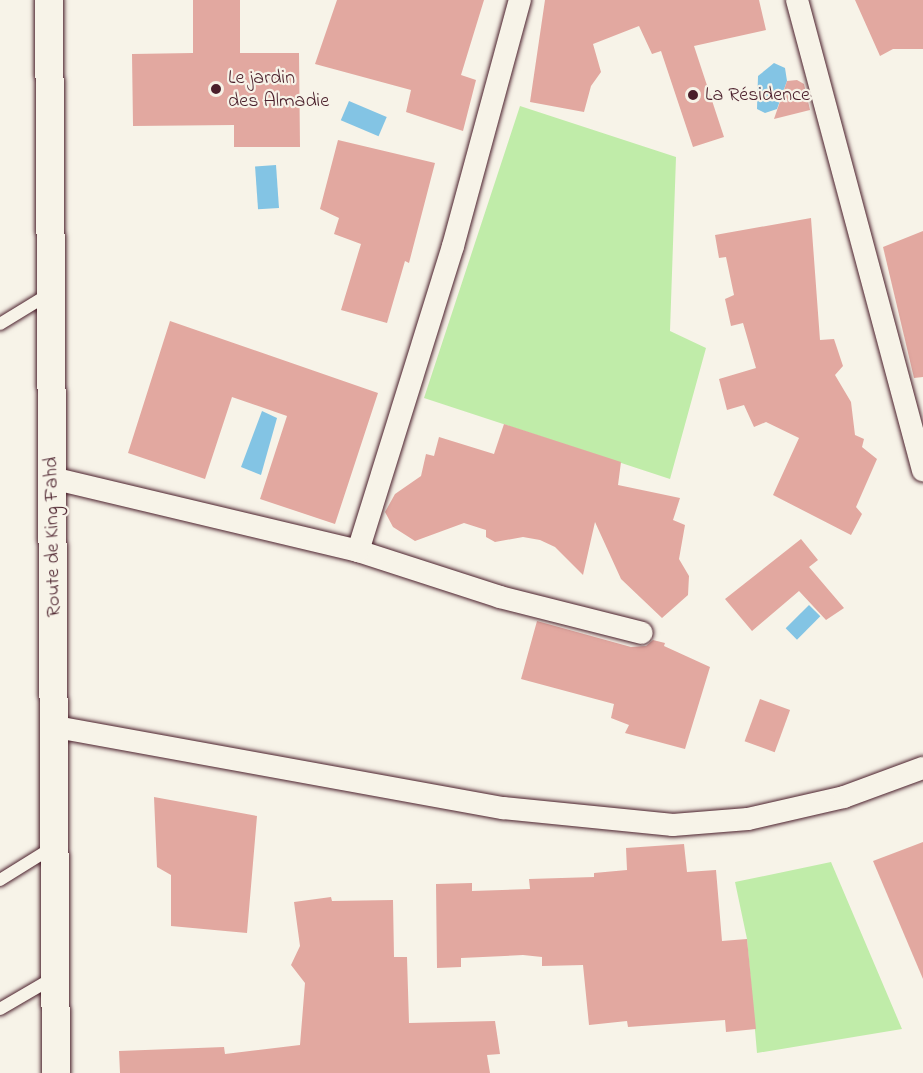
<!DOCTYPE html>
<meta charset="utf-8">
<style>
body{margin:0}
#map{position:relative;width:923px;height:1073px;overflow:hidden;background:#f7f3e8;font-family:"Indie Flower",sans-serif}
div>[style]{position:absolute}
.green>*{inset:0;background:#c0eca9}
.water>*{inset:0;background:#83c4e4;transform-origin:0 0}
.building>*{inset:0;background:#e2a8a0;transform-origin:0 0}
.roads{filter:drop-shadow(0 0 2px #4a1f2b) drop-shadow(0 0 2px #4a1f2b)}
.service>*{height:12px;margin:-6px;padding:0 6px;transform-origin:6px;border-radius:6px;background:#f7f3e8}
.minor>*{height:22px;margin:-11px;padding:0 11px;transform-origin:11px;border-radius:11px;background:#f7f3e8}
.tertiary>*{height:28px;margin:-14px;padding:0 14px;transform-origin:14px;border-radius:14px;background:#f7f3e8}
.dots>*{width:16px;height:16px;translate:-50% -50%;box-sizing:border-box;border:3px solid #f7f3e8;border-radius:50%}
span{translate:-50% -50%;white-space:nowrap;text-align:center;line-height:1.15;-webkit-text-stroke:4.5px #f7f3e8;paint-order:stroke}
.poi-label{font-size:20px;color:#4a1f2b}
.left{translate:0 -50%;text-align:left}
.street-label{font-size:20px;color:#4a1f2b}
</style>
<div id="map">
<div class="green">
<div style="clip-path:polygon(520px 106px,676px 157px,670px 331px,706px 348px,670px 479px,424px 398px)"></div>
<div style="clip-path:polygon(831px 862px,902px 1029px,757px 1053px,747px 939px,735px 882px)"></div>
</div>
<div class="water">
<div style="clip-path:polygon(774px 63px,785px 68px,787px 81px,777px 109px,765px 113px,757px 109px,758px 76px)"></div>
<div style="left:349px;top:101px;width:41px;height:21px;rotate:23deg"></div>
<div style="left:276px;top:165px;width:43px;height:21px;rotate:86deg"></div>
<div style="clip-path:polygon(262px 411px,277px 418px,261px 475px,241px 467px)"></div>
<div style="left:809px;top:605px;width:16px;height:33px;rotate:45deg"></div>
</div>
<div class="building">
<div style="clip-path:polygon(193px 0,240px 0,240px 53px,299px 53px,300px 147px,234px 147px,234px 125px,133px 126px,132px 54px,193px 53px)"></div>
<div style="clip-path:polygon(337px 0,484px 0,461px 75px,476px 80px,463px 131px,406px 112px,411px 90px,315px 64px)"></div>
<div style="clip-path:polygon(545px 0,759px 0,766px 30px,694px 46px,724px 137px,693px 147px,661px 51px,652px 54px,639px 26px,593px 44px,601px 72px,591px 86px,584px 112px,530px 102px)"></div>
<div style="clip-path:polygon(855px 0,923px 0,923px 49px,893px 49px,880px 56px)"></div>
<div style="clip-path:polygon(797px 80px,804px 84px,810px 110px,774px 119px,787px 81px)"></div>
<div style="clip-path:polygon(338px 140px,435px 163px,409px 263px,405px 261px,387px 323px,341px 310px,361px 244px,334px 234px,339px 218px,320px 209px)"></div>
<div style="clip-path:polygon(811px 218px,820px 340px,834px 339px,843px 366px,835px 375px,851px 402px,855px 435px,864px 439px,862px 447px,877px 459px,856px 507px,862px 514px,851px 535px,773px 495px,799px 438px,766px 422px,754px 427px,744px 405px,727px 410px,719px 379px,756px 368px,743px 323px,731px 326px,725px 299px,734px 295px,726px 257px,719px 258px,715px 235px)"></div>
<div style="clip-path:polygon(923px 231px,923px 377px,914px 378px,883px 247px)"></div>
<div style="clip-path:polygon(170px 321px,378px 393px,335px 524px,260px 499px,287px 416px,232px 397px,205px 479px,128px 453px)"></div>
<div style="clip-path:polygon(504px 424px,621px 462px,618px 485px,680px 498px,673px 520px,685px 525px,679px 559px,689px 576px,688px 595px,662px 618px,621px 579px,595px 522px,583px 575px,555px 547px,540px 540px,523px 537px,495px 542px,486px 537px,486px 530px,464px 523px,415px 541px,393px 527px,385px 512px,395px 494px,421px 476px,426px 454px,434px 456px,439px 437px,494px 454px)"></div>
<div style="clip-path:polygon(801px 539px,818px 560px,809px 567px,844px 608px,826px 620px,799px 591px,752px 631px,725px 599px)"></div>
<div style="clip-path:polygon(537px 621px,631px 647px,646px 646px,653px 640px,665px 643px,664px 646px,710px 667px,685px 749px,625px 733px,629px 725px,611px 718px,614px 704px,521px 679px)"></div>
<div style="left:760px;top:699px;width:32px;height:45px;rotate:20deg"></div>
<div style="clip-path:polygon(154px 797px,257px 816px,247px 933px,171px 926px,171px 875px,157px 867px)"></div>
<div style="clip-path:polygon(923px 842px,923px 979px,873px 861px)"></div>
<div style="clip-path:polygon(684px 844px,687px 872px,716px 870px,722px 941px,747px 939px,756px 1029px,726px 1032px,725px 1020px,628px 1027px,627px 1021px,589px 1025px,583px 965px,542px 966px,542px 957px,523px 955px,461px 958px,461px 967px,437px 968px,436px 884px,472px 883px,472px 891px,530px 889px,529px 879px,594px 877px,594px 873px,627px 870px,626px 848px)"></div>
<div style="clip-path:polygon(331px 897px,332px 901px,393px 900px,394px 957px,407px 957px,409px 1023px,495px 1021px,500px 1054px,487px 1055px,490px 1073px,120px 1073px,119px 1051px,224px 1047px,225px 1054px,300px 1045px,305px 983px,291px 965px,300px 946px,294px 902px)"></div>
</div>
<div class="roads">
<div class="service">
<div style="left:0;top:324px;width:57px;rotate:-31.5deg"></div>
<div style="left:0;top:880px;width:62px;rotate:-31.9deg"></div>
<div style="left:0;top:1009px;width:61px;rotate:-30.3deg"></div>
</div>
<div class="minor">
<div style="left:797px;top:0;width:487px;rotate:75deg"></div>
<div style="left:52px;top:478px;width:315px;rotate:13.4deg"></div>
<div style="left:358px;top:551px;width:149px;rotate:17.9deg"></div>
<div style="left:500px;top:597px;width:146px;rotate:14.2deg"></div>
<div style="left:358px;top:551px;width:319px;rotate:-72.7deg"></div>
<div style="left:453px;top:246px;width:255px;rotate:-74.8deg"></div>
<div style="left:56px;top:727px;width:454px;rotate:10.3deg"></div>
<div style="left:503px;top:808px;width:171px;rotate:5.7deg"></div>
<div style="left:673px;top:825px;width:75px;rotate:-4.6deg"></div>
<div style="left:748px;top:819px;width:98px;rotate:-12.9deg"></div>
<div style="left:844px;top:797px;width:84px;rotate:-20.2deg"></div>
</div>
<div class="tertiary">
<div style="left:49px;top:0;width:1073px;rotate:89.63deg"></div>
</div>
</div>
<div class="dots">
<div style="left:216px;top:89px;background:#4a1f2b"></div>
<div style="left:693px;top:95px;background:#4a1f2b"></div>
</div>
<div class="poi-label">
<span class="left" style="left:228px;top:90px">Le jardin<br>des Almadie</span>
<span class="left" style="left:705px;top:95px">La Résidence</span>
</div>
<div class="street-label">
<span style="left:53px;top:537px;rotate:-91deg">Route de King Fahd</span>
</div>
</div>
